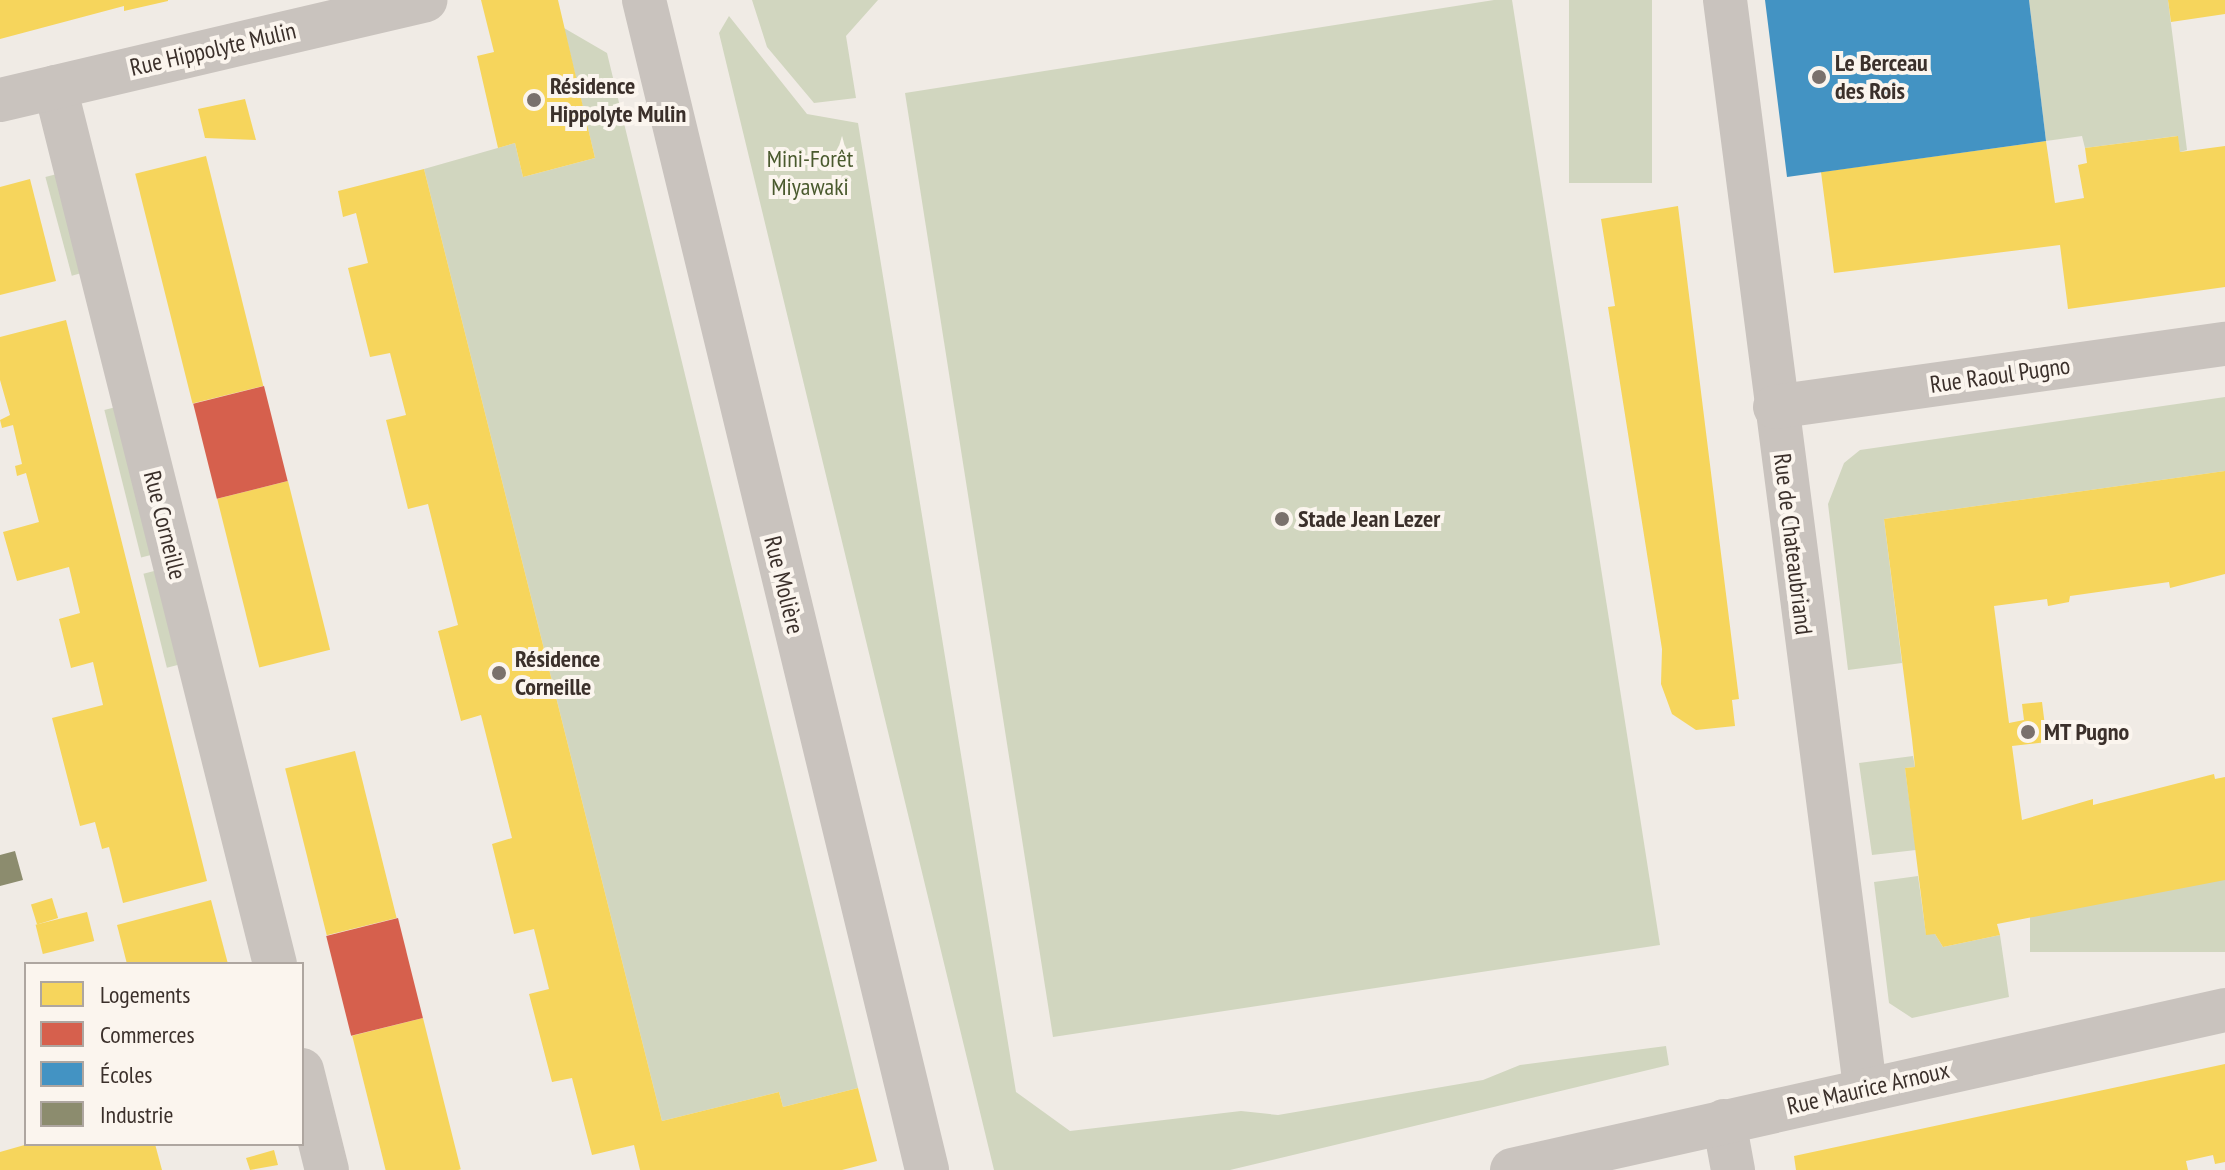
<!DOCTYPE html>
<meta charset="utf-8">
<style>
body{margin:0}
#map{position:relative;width:2225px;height:1170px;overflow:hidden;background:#f0ebe5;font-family:"PT Sans Narrow",sans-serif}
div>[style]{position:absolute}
.green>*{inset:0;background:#d1d6bf;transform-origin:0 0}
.homes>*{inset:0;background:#f6d55c;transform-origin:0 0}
.shops>*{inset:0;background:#d6604d;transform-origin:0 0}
.schools>*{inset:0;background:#4393c3}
.industry>*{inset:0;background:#8c8c6e}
.minor>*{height:44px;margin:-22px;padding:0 22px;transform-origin:22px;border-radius:22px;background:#c9c3be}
.tertiary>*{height:44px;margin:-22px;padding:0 22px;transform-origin:22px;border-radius:22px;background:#c9c3be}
.dots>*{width:22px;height:22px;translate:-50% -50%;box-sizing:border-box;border:4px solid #fbf5ee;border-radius:50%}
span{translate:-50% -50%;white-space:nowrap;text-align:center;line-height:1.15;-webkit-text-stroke:8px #fbf5ee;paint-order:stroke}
.street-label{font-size:24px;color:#3b302b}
.poi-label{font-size:24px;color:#3b302b;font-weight:700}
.left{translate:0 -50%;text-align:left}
.park-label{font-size:24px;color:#4a5a2e}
.legend{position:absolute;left:24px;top:962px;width:280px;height:184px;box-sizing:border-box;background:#fbf5ee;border:2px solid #aea6a0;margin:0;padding:10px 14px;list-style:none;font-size:24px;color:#3b302b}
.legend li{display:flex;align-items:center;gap:16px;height:40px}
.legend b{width:40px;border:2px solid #aea6a0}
</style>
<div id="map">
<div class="green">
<div style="clip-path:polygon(752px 0,878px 0,846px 36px,856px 98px,814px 103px,767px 47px)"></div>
<div style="clip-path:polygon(1494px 0,1512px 0,1660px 945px,1053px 1037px,905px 93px)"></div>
<div style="left:1569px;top:0;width:83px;height:183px"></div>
<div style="clip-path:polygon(2029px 0,2168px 0,2187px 150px,2180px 152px,2177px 136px,2085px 148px,2082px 136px,2046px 141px)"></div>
<div style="clip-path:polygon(729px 16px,807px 114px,858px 123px,1016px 1092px,1070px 1131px,1241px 1111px,1278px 1115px,1483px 1080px,1520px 1065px,1666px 1046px,1669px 1065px,1230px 1170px,994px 1170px,719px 33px)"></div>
<div style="clip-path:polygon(564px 28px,607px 53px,858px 1088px,783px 1107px,779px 1092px,662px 1121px,424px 169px,515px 143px,523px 177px,595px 158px)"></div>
<div style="left:57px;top:174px;width:102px;height:12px;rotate:75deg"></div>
<div style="clip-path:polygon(2225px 397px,2225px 471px,1884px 519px,1902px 663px,1848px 670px,1828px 504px,1844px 463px,1860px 450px)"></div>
<div style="left:116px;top:407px;width:152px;height:12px;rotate:76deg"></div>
<div style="left:158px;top:570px;width:97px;height:15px;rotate:76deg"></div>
<div style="clip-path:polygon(1913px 756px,1915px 767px,1905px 768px,1916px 850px,1872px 855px,1859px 763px)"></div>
<div style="clip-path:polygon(1918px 876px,1926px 934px,1935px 934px,1943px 947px,2000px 935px,2009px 997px,1912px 1018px,1889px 1003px,1874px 882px)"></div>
<div style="left:2225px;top:880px;width:72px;height:195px;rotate:90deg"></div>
</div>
<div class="homes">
<div style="clip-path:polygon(0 0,168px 0,168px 1px,124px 11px,124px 6px,0 39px)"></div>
<div style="clip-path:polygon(481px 0,558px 0,595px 158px,523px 177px,515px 143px,498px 148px,477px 56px,494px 52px)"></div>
<div style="clip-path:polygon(2168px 0,2225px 0,2225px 14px,2171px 22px)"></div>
<div style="clip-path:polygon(245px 99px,256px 140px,205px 138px,198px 109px)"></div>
<div style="clip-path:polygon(2178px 136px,2180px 152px,2225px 146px,2225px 287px,2068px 309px,2060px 245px,1834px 273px,1821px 172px,2046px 141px,2055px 203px,2084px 198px,2078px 165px,2087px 163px,2085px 148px)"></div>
<div style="left:206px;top:156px;width:237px;height:73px;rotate:76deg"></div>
<div style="clip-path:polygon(424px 169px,662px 1121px,779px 1092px,783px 1107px,858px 1088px,877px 1161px,842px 1170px,640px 1170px,634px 1145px,592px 1155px,572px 1078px,552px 1082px,529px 994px,549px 989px,534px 929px,514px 934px,492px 844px,512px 838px,481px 715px,461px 721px,438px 631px,458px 625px,428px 504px,408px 509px,386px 420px,406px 415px,390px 353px,370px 357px,348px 268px,368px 263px,356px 213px,343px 217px,338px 191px)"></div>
<div style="clip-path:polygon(30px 179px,56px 281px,0 295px,0 187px)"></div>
<div style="clip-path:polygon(1678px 206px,1739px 699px,1732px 700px,1735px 726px,1696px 730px,1672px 714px,1661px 684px,1662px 649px,1608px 307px,1615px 306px,1601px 219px)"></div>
<div style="clip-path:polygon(66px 320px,207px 881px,123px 903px,109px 847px,102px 849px,95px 822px,80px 826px,52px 718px,103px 705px,93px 662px,71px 668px,59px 619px,80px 613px,69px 567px,17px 581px,3px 532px,39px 522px,26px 473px,17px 476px,15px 466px,22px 464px,13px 425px,2px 428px,0 420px,10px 415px,0 380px,0 337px)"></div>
<div style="clip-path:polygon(2225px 471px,2225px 574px,2170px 588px,2169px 582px,2070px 596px,2069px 602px,2048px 606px,2047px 599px,1994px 606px,2009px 723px,2024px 720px,2022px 704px,2042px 702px,2047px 742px,2012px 746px,2022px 820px,2093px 799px,2093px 805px,2214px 774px,2215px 779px,2225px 777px,2225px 880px,1997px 924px,2000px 935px,1943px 947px,1935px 934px,1926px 935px,1905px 768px,1915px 767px,1912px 739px,1884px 519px)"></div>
<div style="left:288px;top:481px;width:174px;height:73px;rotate:76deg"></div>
<div style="left:355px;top:751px;width:172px;height:72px;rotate:76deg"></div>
<div style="left:52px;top:898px;width:21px;height:22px;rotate:73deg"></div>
<div style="clip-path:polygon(211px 900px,228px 964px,127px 964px,117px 925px)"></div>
<div style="left:87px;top:912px;width:30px;height:53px;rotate:76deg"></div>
<div style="left:423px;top:1018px;width:156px;height:73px;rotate:76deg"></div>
<div style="clip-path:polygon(2225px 1064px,2225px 1162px,2215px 1164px,2213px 1155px,2186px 1161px,2188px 1170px,1796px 1170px,1794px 1156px)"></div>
<div style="clip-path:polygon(28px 1144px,155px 1144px,162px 1170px,0 1170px,0 1152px)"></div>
<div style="clip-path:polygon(274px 1150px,278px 1165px,250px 1170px,246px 1158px)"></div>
</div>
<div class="shops">
<div style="left:264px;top:386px;width:98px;height:73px;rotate:76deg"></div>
<div style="left:398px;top:918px;width:103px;height:74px;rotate:76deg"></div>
</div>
<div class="schools">
<div style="clip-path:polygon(1765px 0,2029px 0,2046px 141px,1787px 177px)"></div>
</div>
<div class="industry">
<div style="clip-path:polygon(15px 851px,23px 880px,0 886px,0 855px)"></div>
</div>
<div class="minor">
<div style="left:644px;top:0;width:1204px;rotate:76.4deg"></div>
<div style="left:1725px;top:0;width:1096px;rotate:82.66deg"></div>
<div style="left:55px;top:87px;width:904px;rotate:75.92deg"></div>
<div style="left:0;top:100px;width:437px;rotate:-13.2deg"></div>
<div style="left:1775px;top:407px;width:454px;rotate:-8deg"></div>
<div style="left:302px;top:1070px;width:103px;rotate:76deg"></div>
<div style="left:1724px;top:1121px;width:50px;rotate:79.6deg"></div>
</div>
<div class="tertiary">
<div style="left:1512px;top:1170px;width:731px;rotate:-12.65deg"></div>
</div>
<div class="dots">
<div style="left:1819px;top:77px;background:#7a716c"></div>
<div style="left:534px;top:100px;background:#7a716c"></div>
<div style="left:1282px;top:519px;background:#7a716c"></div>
<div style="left:499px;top:673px;background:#7a716c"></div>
<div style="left:2028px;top:732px;background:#7a716c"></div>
</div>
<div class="street-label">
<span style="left:213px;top:49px;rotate:-13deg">Rue Hippolyte Mulin</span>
<span style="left:2000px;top:375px;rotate:-8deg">Rue Raoul Pugno</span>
<span style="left:165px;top:525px;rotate:76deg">Rue Corneille</span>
<span style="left:1793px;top:544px;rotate:83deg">Rue de Chateaubriand</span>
<span style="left:784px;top:585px;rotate:76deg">Rue Molière</span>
<span style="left:1868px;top:1088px;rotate:-13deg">Rue Maurice Arnoux</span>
</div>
<div class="poi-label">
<span class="left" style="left:1835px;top:77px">Le Berceau<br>des Rois</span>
<span class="left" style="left:550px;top:100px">Résidence<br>Hippolyte Mulin</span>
<span class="left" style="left:1298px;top:519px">Stade Jean Lezer</span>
<span class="left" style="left:515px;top:673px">Résidence<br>Corneille</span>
<span class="left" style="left:2044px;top:732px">MT Pugno</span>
</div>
<div class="park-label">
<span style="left:810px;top:173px">Mini-Forêt<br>Miyawaki</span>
</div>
<ul class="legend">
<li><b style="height:22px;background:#f6d55c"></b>Logements</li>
<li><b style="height:22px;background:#d6604d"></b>Commerces</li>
<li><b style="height:22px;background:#4393c3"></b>Écoles</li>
<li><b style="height:22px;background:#8c8c6e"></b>Industrie</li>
</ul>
</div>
